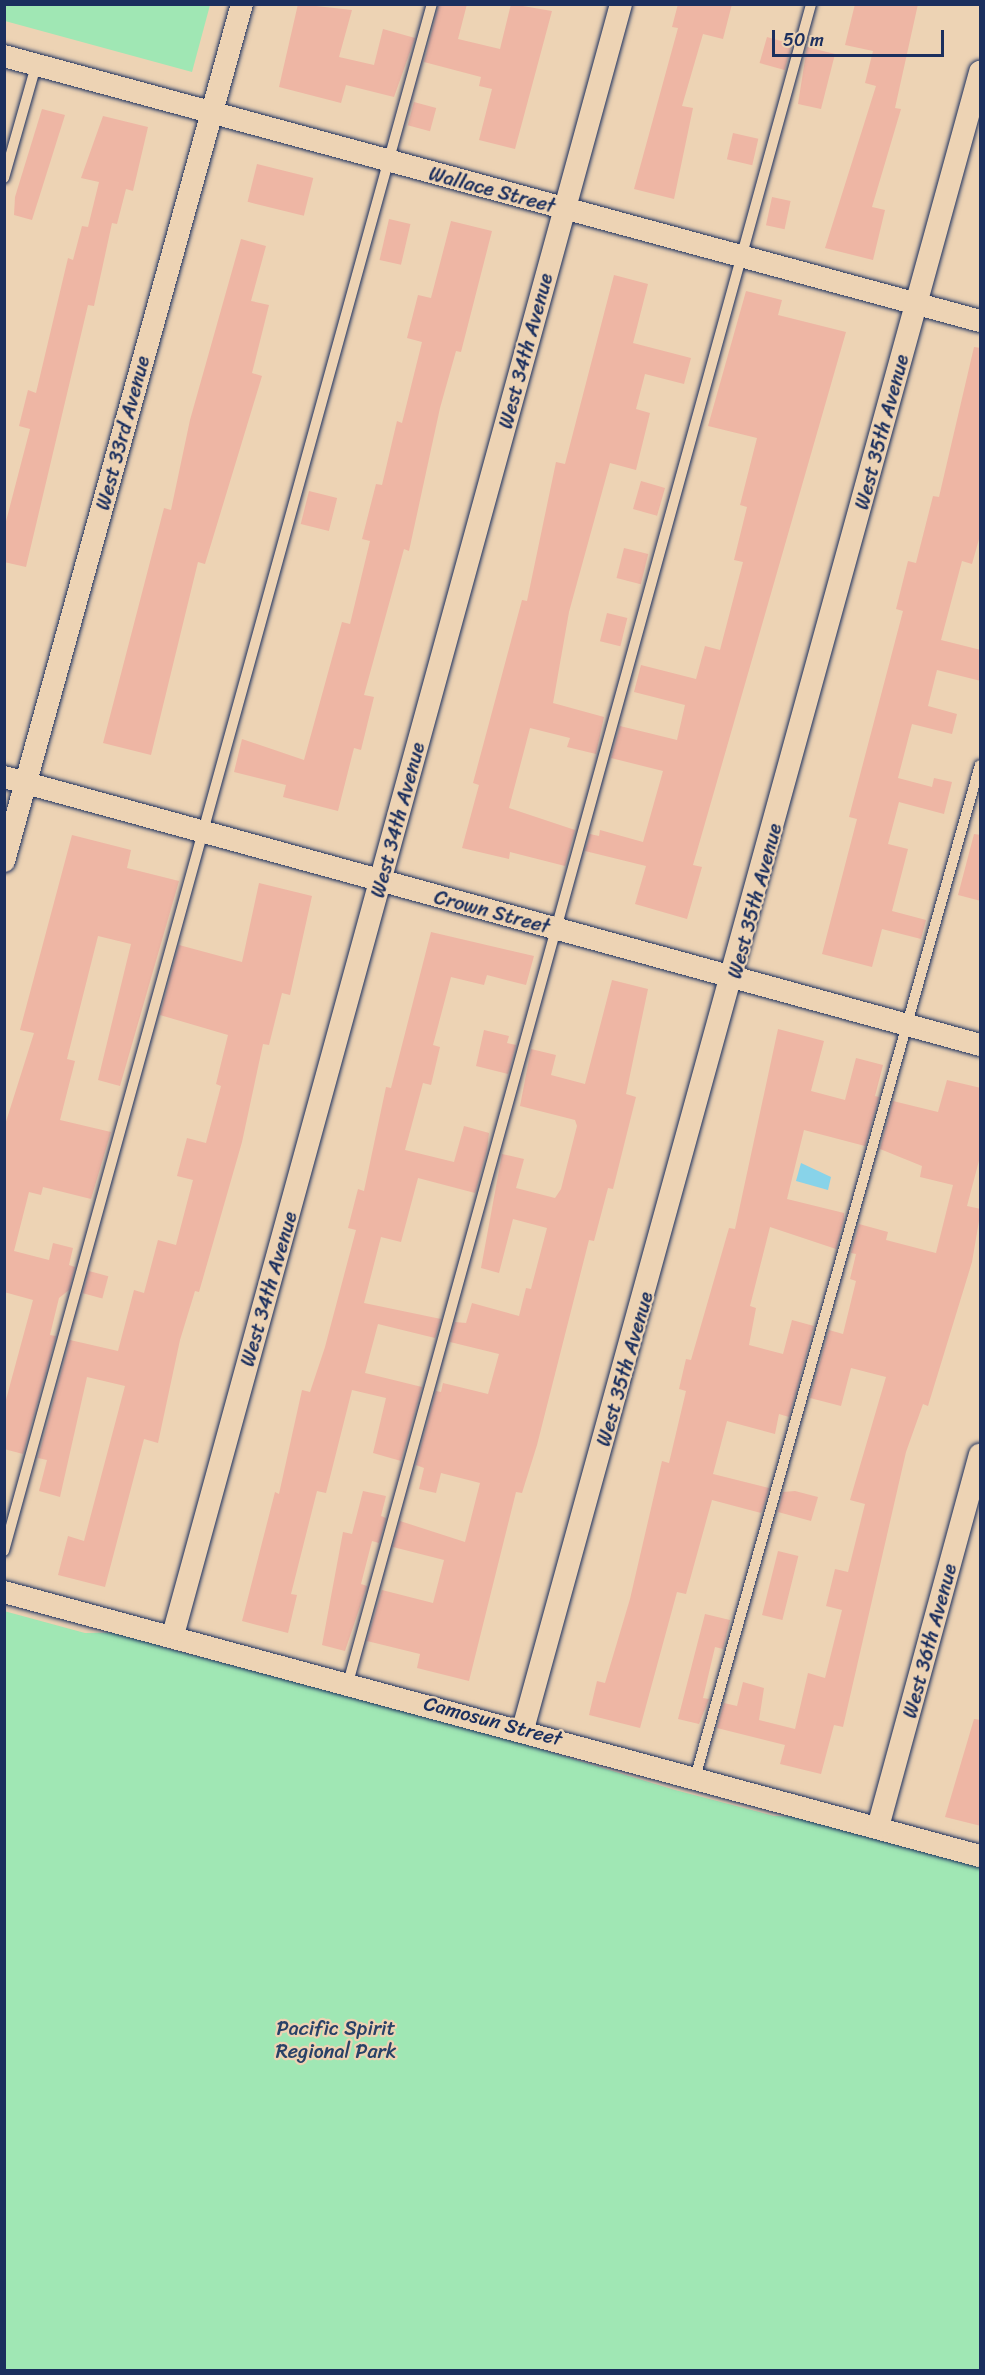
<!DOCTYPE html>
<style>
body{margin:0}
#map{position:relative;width:985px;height:2375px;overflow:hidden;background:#edd3b4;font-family:Sriracha,sans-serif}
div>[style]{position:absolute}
.green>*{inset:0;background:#a0e7b4}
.water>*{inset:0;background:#88d3e9}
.building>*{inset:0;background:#eeb6a4;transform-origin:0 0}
.roads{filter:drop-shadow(0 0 2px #1b2f5e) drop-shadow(0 0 2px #1b2f5e)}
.service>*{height:10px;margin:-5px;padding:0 5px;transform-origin:5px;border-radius:5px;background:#edd3b4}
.minor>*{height:22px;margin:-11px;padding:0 11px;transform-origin:11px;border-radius:11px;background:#edd3b4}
span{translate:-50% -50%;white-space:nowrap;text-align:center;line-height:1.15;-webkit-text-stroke:4.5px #edd3b4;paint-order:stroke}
.street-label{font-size:20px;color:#1b2f5e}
.park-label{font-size:20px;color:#284167}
.frame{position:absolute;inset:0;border:6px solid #1b2f5e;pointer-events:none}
.scale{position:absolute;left:772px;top:30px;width:172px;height:27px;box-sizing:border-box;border:3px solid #1b2f5e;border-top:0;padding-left:8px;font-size:18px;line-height:21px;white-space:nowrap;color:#1b2f5e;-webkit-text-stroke:4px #edd3b4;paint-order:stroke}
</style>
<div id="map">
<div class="green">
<div style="clip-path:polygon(4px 5px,5px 4px,210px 5px,192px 72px,5px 21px)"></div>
<div style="clip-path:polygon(4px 1611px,85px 1633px,137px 1632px,162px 1647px,455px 1723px,675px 1790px,774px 1816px,817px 1817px,980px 1864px,980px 2370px,5px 2370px)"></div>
</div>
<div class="water">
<div style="clip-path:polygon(801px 1163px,831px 1177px,828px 1190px,796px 1181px)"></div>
</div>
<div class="building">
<div style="clip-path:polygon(298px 4px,352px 10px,339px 57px,374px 65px,383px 29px,415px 38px,394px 97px,346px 85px,341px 103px,279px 87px)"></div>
<div style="clip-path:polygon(439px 4px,467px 4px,458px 39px,500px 49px,511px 4px,552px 11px,515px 149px,479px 140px,492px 89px,479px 86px,481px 77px,424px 62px)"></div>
<div style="clip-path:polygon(678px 4px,732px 4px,723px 39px,703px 34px,682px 106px,693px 108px,674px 199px,634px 189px,678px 28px,672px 27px)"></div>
<div style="clip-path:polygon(855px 4px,918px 4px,895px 108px,901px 109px,872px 207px,885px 210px,873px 260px,825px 248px,876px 86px,865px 83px,873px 51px,845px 45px)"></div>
<div style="left:767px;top:37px;width:26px;height:27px;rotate:16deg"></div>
<div style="clip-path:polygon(807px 47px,835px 54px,821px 109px,798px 104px)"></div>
<div style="left:414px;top:102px;width:23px;height:24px;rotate:15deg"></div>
<div style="clip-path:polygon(42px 109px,65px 115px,32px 220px,14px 215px,15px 197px)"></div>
<div style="clip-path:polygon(103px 116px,148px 127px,133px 191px,126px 189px,117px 224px,112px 223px,94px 306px,88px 305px,26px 567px,4px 562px,4px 529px,30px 429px,19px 426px,28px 390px,36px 393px,68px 258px,73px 260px,82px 226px,88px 227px,99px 182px,81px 178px)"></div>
<div style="left:733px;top:133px;width:26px;height:27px;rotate:13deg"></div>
<div style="left:257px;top:164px;width:58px;height:39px;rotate:14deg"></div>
<div style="left:772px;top:197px;width:19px;height:29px;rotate:12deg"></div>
<div style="left:389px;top:219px;width:22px;height:42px;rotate:13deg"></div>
<div style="clip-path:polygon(451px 221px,492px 231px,461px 352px,456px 351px,440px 408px,409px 551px,404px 549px,364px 695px,374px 697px,361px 750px,354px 748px,338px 811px,283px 797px,286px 785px,234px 772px,242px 739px,304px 760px,342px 622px,350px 624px,370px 541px,362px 539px,376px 484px,382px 485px,397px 421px,402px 423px,422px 342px,407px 338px,418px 295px,431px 298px)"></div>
<div style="clip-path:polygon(241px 239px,266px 246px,251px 301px,269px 305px,252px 373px,262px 376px,205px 564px,198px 562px,151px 755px,103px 743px,164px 508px,171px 510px,190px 420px)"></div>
<div style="clip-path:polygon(614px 275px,648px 284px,633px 343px,691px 358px,684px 384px,645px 374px,636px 409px,650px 413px,636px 470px,610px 463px,569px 612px,553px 703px,604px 717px,596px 754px,567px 747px,570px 738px,530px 728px,509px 808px,575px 830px,565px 866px,510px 852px,509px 859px,462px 848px,479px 785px,473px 783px,522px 600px,527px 601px,556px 462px,565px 464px)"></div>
<div style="clip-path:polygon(746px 291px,782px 300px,778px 315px,846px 332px,693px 865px,702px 867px,687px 919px,635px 904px,646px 866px,585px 851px,590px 834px,599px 836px,600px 830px,643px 842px,663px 771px,611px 758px,620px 726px,677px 740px,685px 705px,634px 692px,641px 665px,696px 679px,705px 646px,720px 650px,743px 562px,734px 560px,747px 507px,740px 505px,757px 438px,708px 426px)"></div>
<div style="clip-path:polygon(974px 347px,981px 348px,981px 532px,972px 564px,962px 561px,941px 640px,981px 650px,981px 681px,937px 670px,928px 706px,957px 714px,952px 734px,912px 724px,898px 778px,932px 787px,934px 778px,952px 782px,944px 814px,899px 802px,888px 844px,908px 849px,892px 911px,926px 920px,921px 939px,882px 929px,872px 967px,822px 954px,857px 819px,849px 817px,903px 611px,896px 609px,908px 561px,916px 563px,933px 496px,939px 497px)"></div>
<div style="left:641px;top:481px;width:25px;height:29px;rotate:16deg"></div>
<div style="left:309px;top:491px;width:29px;height:34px;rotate:14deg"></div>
<div style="left:624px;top:548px;width:25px;height:31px;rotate:14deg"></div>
<div style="left:607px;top:613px;width:21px;height:29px;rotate:14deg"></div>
<div style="clip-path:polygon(974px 834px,981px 835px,981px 901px,958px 895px)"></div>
<div style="clip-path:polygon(72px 835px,131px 850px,127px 868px,179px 881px,120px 1086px,98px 1080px,131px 944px,98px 936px,67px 1059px,75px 1061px,60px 1120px,111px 1132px,91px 1199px,43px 1187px,41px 1195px,29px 1192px,14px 1251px,49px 1260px,53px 1243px,73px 1248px,69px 1265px,75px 1267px,69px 1290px,59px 1298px,50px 1335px,56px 1336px,23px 1454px,4px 1449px,4px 1407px,33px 1300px,4px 1292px,4px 1128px,34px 1033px,20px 1030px)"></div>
<div style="clip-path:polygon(259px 883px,312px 896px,290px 995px,282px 993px,269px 1045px,263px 1044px,242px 1142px,199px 1292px,195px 1291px,180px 1340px,158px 1443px,144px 1439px,105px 1587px,58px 1575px,68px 1536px,84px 1541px,125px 1386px,87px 1377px,60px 1497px,39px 1491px,47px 1460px,38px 1458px,70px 1340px,118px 1351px,134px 1290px,144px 1293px,158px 1240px,176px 1245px,193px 1180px,177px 1176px,187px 1138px,206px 1143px,221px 1086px,216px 1084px,228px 1035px,160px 1015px,179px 945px,242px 962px)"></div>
<div style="clip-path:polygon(431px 932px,534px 956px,526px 985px,487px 975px,484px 985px,451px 977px,433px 1045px,440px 1047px,431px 1085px,423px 1083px,405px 1150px,454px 1162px,464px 1126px,489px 1133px,487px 1150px,475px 1193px,418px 1178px,401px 1242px,381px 1237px,364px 1303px,441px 1319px,435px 1338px,378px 1324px,365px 1373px,422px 1387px,401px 1461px,373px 1453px,386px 1398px,352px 1390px,326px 1493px,317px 1491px,291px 1594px,297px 1595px,288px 1633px,242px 1621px,275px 1492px,279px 1494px,302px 1390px,310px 1392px,325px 1347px,356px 1230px,348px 1228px,358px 1189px,364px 1191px,386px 1087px,391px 1088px)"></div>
<div style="clip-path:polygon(612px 980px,648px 989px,626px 1094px,636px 1097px,613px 1189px,608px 1188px,594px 1241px,589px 1240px,537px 1445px,522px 1493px,516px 1492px,469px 1681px,417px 1668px,420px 1654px,367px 1641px,382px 1590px,433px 1603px,444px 1560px,393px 1547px,400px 1521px,465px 1542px,480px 1483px,441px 1473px,436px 1493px,419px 1489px,424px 1468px,416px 1465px,436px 1391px,441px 1392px,443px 1383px,488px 1394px,499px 1354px,450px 1342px,455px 1322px,466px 1323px,472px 1303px,519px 1316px,526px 1288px,531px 1289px,547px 1228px,513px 1219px,499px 1273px,481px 1268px,502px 1154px,524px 1159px,516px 1188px,555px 1198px,561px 1189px,577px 1126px,575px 1120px,520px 1106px,531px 1049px,556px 1055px,551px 1075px,585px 1084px)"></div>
<div style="clip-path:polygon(778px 1029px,824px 1041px,811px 1091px,845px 1100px,856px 1058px,883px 1065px,875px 1096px,879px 1097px,865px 1146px,804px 1130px,787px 1199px,844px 1213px,844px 1220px,836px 1249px,770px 1227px,750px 1306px,756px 1308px,749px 1345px,783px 1354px,792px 1320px,814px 1326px,789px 1417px,779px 1414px,775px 1434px,727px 1421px,713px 1474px,769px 1488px,763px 1508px,761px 1513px,712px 1500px,686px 1594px,677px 1592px,640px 1728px,589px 1715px,597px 1681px,605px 1683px,630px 1599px,662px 1461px,669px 1463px,686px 1391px,679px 1389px,686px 1359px,691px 1360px,729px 1228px,735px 1229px)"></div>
<div style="clip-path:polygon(484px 1030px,509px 1036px,507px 1043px,516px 1045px,508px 1074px,476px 1066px)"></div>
<div style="clip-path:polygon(947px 1080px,981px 1088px,981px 1153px,967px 1206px,981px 1209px,972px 1262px,928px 1406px,923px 1404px,906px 1452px,843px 1727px,834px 1725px,821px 1774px,780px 1764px,785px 1745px,717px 1728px,724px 1703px,737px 1706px,743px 1682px,764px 1688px,759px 1720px,795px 1729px,808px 1673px,825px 1678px,842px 1610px,826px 1606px,835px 1569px,848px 1572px,865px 1504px,850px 1500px,886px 1377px,851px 1368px,841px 1406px,810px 1398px,829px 1330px,843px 1334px,856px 1281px,850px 1279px,856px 1254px,851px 1253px,859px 1224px,888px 1232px,886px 1240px,936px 1253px,953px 1185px,920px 1177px,922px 1166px,880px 1149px,893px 1101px,938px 1112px)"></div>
<div style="left:89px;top:1271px;width:20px;height:23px;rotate:15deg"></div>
<div style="clip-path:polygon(363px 1491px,386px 1496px,381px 1516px,386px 1518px,379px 1543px,372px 1541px,361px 1584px,367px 1586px,345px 1651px,322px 1645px,343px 1532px,352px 1534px)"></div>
<div style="clip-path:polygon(795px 1491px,818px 1497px,811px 1521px,778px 1512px,783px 1492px)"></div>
<div style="left:778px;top:1551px;width:21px;height:66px;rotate:14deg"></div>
<div style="clip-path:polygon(705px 1614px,730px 1620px,723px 1649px,715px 1647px,703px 1698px,709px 1699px,699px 1724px,678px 1719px)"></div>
<div style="clip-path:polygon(974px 1719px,981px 1720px,981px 1826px,945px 1817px)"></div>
</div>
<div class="roads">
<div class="service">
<div style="left:4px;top:178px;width:116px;rotate:-74.1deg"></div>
<div style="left:4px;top:1551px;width:1605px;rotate:-74.54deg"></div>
<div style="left:348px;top:1683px;width:1742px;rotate:-74.58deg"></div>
<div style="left:695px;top:1778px;width:1052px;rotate:-74.29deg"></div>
</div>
<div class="minor">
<div style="left:4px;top:56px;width:1011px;rotate:15.19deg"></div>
<div style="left:4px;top:777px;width:1012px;rotate:15.35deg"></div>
<div style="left:4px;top:861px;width:889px;rotate:-74.48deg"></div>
<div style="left:4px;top:1592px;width:1011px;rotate:15.14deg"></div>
<div style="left:173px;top:1635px;width:1691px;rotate:-74.64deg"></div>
<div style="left:523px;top:1729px;width:1719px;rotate:-74.58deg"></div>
<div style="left:878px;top:1827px;width:386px;rotate:-74.7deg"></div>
</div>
</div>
<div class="street-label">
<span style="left:492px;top:190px;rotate:15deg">Wallace Street</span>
<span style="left:526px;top:351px;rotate:-75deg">West 34th Avenue</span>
<span style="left:882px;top:432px;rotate:-75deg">West 35th Avenue</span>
<span style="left:123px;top:433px;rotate:-75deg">West 33rd Avenue</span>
<span style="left:398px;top:820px;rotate:-75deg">West 34th Avenue</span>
<span style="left:755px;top:901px;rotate:-75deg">West 35th Avenue</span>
<span style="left:492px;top:912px;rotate:15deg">Crown Street</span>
<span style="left:269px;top:1289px;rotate:-74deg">West 34th Avenue</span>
<span style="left:625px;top:1369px;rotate:-74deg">West 35th Avenue</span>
<span style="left:930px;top:1641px;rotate:-75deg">West 36th Avenue</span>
<span style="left:493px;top:1721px;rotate:15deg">Camosun Street</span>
</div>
<div class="park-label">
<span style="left:336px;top:2040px">Pacific Spirit<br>Regional Park</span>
</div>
<div class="frame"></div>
<div class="scale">50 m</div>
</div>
